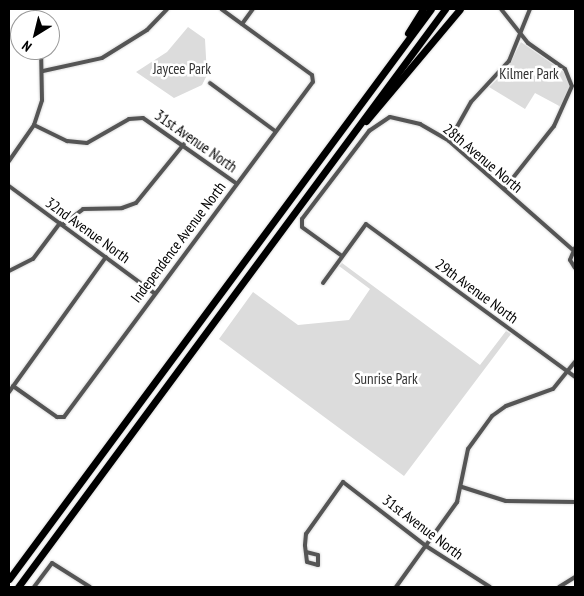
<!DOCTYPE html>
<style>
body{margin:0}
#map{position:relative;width:584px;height:596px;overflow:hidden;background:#fff;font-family:"PT Sans Narrow",sans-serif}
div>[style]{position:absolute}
.green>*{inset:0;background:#dcdcdc}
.roads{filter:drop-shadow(0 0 1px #dbdbdb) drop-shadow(0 0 1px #dbdbdb)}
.street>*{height:4px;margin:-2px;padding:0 2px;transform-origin:2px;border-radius:2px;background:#555}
.highway>*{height:7px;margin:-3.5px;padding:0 3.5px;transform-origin:3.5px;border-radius:3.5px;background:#000}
span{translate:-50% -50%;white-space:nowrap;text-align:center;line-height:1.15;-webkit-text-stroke:5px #fff;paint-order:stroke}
.park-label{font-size:15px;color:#333}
.street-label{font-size:15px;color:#000}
.frame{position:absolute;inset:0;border:10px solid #000;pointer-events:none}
.north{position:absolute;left:10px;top:10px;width:50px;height:50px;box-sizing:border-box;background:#fff;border:1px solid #999;border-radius:50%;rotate:216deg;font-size:14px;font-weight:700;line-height:20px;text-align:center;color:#000}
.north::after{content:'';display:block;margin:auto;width:18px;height:22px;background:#000;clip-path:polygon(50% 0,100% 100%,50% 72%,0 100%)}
</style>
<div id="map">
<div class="green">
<div style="clip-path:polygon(188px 27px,205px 39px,207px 75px,202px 85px,174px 98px,136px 72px,167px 52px)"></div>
<div style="clip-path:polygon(521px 42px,564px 72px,570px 86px,563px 108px,535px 93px,525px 109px,489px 87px,505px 72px)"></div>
<div style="clip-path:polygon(342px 263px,480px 365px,506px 331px,511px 334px,404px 476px,219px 339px,253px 292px,298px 325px,349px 320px,370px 289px,339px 266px)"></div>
</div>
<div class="roads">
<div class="street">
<div style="left:35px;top:9px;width:11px;rotate:85deg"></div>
<div style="left:501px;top:9px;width:43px;rotate:51.5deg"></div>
<div style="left:528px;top:43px;width:45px;rotate:35.1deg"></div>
<div style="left:565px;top:69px;width:18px;rotate:68deg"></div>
<div style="left:572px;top:86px;width:44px;rotate:114.2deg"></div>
<div style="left:554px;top:126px;width:80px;rotate:128.4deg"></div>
<div style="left:242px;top:24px;width:19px;rotate:-54deg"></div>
<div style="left:43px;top:71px;width:60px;rotate:-12.4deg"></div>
<div style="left:102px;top:58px;width:53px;rotate:-31.9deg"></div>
<div style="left:147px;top:30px;width:29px;rotate:-46deg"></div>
<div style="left:210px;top:83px;width:81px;rotate:36.4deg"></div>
<div style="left:34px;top:125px;width:37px;rotate:26deg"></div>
<div style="left:67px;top:141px;width:20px;rotate:6deg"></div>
<div style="left:87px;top:143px;width:48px;rotate:-29.7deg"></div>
<div style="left:129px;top:119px;width:14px;rotate:-4deg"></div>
<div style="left:143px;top:118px;width:113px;rotate:35deg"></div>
<div style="left:449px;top:141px;width:45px;rotate:-60.6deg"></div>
<div style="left:471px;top:102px;width:56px;rotate:-47.2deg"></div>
<div style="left:509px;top:61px;width:56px;rotate:-68deg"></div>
<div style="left:9px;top:161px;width:44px;rotate:-55.2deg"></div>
<div style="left:34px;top:125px;width:26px;rotate:-72deg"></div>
<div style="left:42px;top:100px;width:50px;rotate:-91.1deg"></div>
<div style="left:9px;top:186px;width:180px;rotate:36.4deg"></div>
<div style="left:62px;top:225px;width:26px;rotate:-37deg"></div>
<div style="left:83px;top:209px;width:39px;rotate:-1deg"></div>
<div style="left:122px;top:208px;width:15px;rotate:-20deg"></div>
<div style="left:136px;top:203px;width:76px;rotate:-50.9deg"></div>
<div style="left:575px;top:248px;width:13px;rotate:113deg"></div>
<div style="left:570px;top:260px;width:9px;rotate:58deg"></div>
<div style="left:342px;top:256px;width:49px;rotate:-144.1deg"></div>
<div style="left:302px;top:227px;width:8px;rotate:-90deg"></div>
<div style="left:302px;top:219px;width:111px;rotate:-52.7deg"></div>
<div style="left:369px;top:131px;width:25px;rotate:-34deg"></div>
<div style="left:390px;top:117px;width:31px;rotate:13deg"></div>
<div style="left:420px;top:124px;width:34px;rotate:30deg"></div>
<div style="left:449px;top:141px;width:165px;rotate:41.3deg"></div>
<div style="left:9px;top:271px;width:27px;rotate:-27deg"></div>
<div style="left:33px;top:259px;width:45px;rotate:-53.1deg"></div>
<div style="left:323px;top:283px;width:73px;rotate:-53.9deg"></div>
<div style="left:366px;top:224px;width:259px;rotate:36.2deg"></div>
<div style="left:13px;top:386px;width:54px;rotate:35.2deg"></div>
<div style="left:57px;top:417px;width:7px"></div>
<div style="left:64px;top:417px;width:417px;rotate:-53.4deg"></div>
<div style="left:313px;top:82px;width:7px;rotate:-98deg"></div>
<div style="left:312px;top:75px;width:112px;rotate:-144deg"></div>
<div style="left:9px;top:392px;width:166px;rotate:-54.3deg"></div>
<div style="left:462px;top:487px;width:46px;rotate:17.7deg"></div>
<div style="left:506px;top:501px;width:69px;rotate:0.8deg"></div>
<div style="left:306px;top:552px;width:12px;rotate:14deg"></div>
<div style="left:318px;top:555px;width:10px;rotate:90deg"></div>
<div style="left:318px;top:565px;width:11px;rotate:-165deg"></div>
<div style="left:307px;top:562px;width:17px;rotate:-97deg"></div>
<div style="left:305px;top:545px;width:11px;rotate:-85deg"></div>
<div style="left:306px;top:534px;width:64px;rotate:-54.6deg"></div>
<div style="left:343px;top:482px;width:105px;rotate:37.6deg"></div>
<div style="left:426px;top:546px;width:76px;rotate:32.6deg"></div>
<div style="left:34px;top:587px;width:30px;rotate:-53deg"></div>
<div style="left:52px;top:563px;width:45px;rotate:32.3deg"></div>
<div style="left:396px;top:587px;width:105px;rotate:-54.3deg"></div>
<div style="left:457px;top:502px;width:54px;rotate:-78.3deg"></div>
<div style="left:468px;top:449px;width:41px;rotate:-54deg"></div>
<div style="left:492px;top:416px;width:17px;rotate:-36deg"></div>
<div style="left:506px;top:406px;width:50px;rotate:-19.9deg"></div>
<div style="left:553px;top:389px;width:35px;rotate:-51deg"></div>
<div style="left:559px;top:587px;width:19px;rotate:-32deg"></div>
</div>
<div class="highway">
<div style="left:408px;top:33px;width:28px;rotate:-58deg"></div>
<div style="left:366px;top:121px;width:146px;rotate:-50deg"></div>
<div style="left:9px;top:579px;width:709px;rotate:-53.49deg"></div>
<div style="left:18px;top:587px;width:719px;rotate:-53.54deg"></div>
</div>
</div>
<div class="park-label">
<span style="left:182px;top:69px">Jaycee Park</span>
<span style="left:529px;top:74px">Kilmer Park</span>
<span style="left:386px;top:379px">Sunrise Park</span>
</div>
<div class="street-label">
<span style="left:196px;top:141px;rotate:35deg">31st Avenue North</span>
<span style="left:483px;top:158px;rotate:40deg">28th Avenue North</span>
<span style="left:88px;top:230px;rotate:36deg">32nd Avenue North</span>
<span style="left:178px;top:242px;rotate:-53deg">Independence Avenue North</span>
<span style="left:477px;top:291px;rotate:36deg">29th Avenue North</span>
<span style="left:423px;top:527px;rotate:37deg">31st Avenue North</span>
</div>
<div class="frame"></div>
<div class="north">N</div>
</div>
